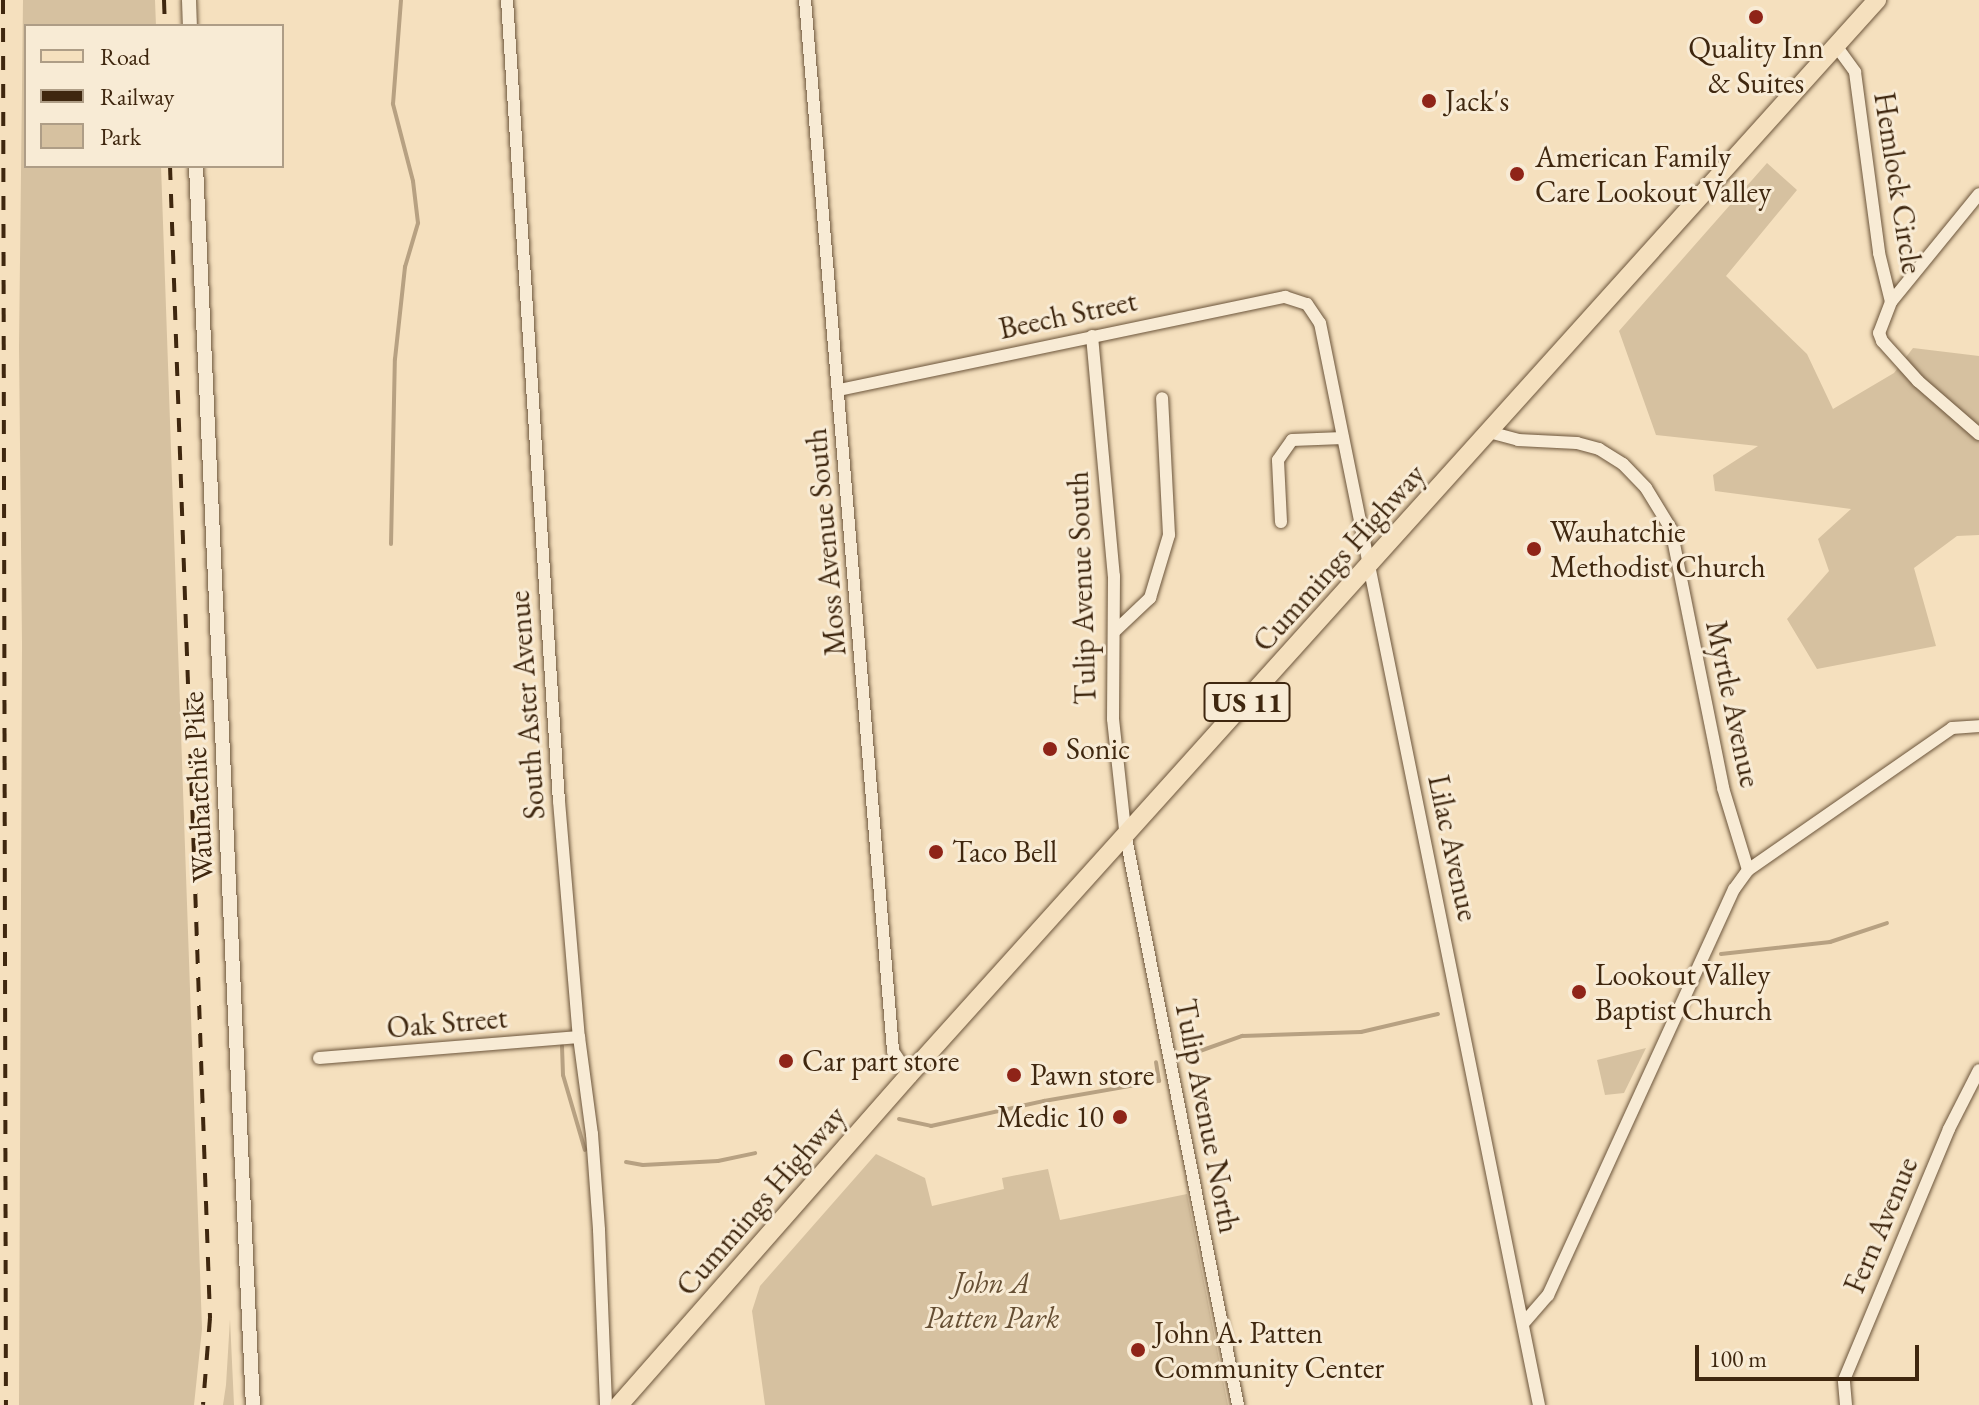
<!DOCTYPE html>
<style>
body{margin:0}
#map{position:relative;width:1979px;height:1405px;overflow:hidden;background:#f5e0be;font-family:"EB Garamond",serif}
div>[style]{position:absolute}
.green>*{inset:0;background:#d6c1a0}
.stream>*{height:4px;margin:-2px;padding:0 2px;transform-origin:2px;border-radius:2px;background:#b7a182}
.roads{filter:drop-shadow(0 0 2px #6c553b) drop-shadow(0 0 2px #6c553b)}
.minor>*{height:12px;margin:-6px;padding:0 6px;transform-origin:6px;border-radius:6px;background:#f8ebd5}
.tertiary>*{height:14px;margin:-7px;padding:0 7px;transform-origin:7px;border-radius:7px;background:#f8ebd5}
.primary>*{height:18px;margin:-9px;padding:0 9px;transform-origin:9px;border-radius:9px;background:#f5e0be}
.rail>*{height:4px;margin-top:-2px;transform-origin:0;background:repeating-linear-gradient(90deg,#3f270f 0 14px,transparent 0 28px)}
.dots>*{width:22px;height:22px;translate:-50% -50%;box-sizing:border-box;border:4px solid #f8ebd5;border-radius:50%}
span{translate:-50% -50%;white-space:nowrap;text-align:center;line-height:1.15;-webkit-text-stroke:6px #f8ebd5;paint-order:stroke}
.shield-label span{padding:2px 6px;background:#f8ebd5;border:2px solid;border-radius:6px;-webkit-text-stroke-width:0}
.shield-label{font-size:28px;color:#3f270f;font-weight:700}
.poi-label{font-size:30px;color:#3f270f}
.left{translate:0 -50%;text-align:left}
.right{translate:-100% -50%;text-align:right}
.street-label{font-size:30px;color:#3f270f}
.park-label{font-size:30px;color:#654e33;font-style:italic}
.legend{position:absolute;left:24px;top:24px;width:260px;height:144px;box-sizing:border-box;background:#f8ebd5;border:2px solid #ae9d86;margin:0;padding:10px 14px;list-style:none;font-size:24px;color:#3f270f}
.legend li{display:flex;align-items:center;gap:16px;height:40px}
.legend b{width:40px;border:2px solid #ae9d86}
.scale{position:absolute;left:1695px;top:1345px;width:224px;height:36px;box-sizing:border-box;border:4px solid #3f270f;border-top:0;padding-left:10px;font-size:24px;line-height:28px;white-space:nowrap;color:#3f270f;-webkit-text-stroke:6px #f8ebd5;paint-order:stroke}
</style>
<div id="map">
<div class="green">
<div style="clip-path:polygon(23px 0,155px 0,156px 26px,26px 26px,26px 166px,161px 166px,202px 1329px,194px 1405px,19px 1405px,22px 643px,19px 347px)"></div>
<div style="clip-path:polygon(1767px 163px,1797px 190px,1726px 276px,1807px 354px,1833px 409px,1894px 373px,1913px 348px,1979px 356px,1979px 535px,1957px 536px,1914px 568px,1936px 646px,1817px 669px,1787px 619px,1829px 571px,1818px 539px,1851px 509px,1715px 491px,1713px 475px,1758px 446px,1656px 435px,1619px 331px)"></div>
<div style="clip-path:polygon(1646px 1048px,1624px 1093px,1605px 1095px,1597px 1060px)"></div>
<div style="clip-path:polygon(876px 1154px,925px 1178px,932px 1206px,1004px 1189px,1002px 1178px,1048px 1169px,1060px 1220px,1187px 1194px,1228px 1405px,765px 1405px,752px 1311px,760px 1286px)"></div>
<div style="clip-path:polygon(230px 1319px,234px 1405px,223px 1405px,226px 1385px)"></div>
</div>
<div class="stream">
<div style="left:391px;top:544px;width:185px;rotate:-88.8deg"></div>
<div style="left:395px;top:359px;width:93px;rotate:-83.8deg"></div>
<div style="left:405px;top:267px;width:46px;rotate:-73.5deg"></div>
<div style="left:418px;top:223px;width:42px;rotate:-96.8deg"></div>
<div style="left:413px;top:181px;width:80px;rotate:-104.6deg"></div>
<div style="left:393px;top:104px;width:104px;rotate:-85.6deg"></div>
<div style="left:1721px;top:954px;width:110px;rotate:-6.3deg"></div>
<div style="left:1830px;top:942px;width:60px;rotate:-18.4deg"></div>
<div style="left:562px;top:1046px;width:29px;rotate:88deg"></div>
<div style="left:563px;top:1075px;width:78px;rotate:73.7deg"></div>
<div style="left:1183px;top:1057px;width:63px;rotate:-19.6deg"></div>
<div style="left:1242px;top:1036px;width:119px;rotate:-1.9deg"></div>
<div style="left:1361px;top:1032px;width:79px;rotate:-13.2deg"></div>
<div style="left:899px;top:1119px;width:33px;rotate:12deg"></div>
<div style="left:931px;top:1126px;width:116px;rotate:-12.5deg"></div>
<div style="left:1044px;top:1101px;width:117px;rotate:-9.9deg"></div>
<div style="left:1159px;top:1081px;width:19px;rotate:-99deg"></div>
<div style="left:626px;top:1162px;width:17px;rotate:10deg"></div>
<div style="left:643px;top:1165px;width:75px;rotate:-3.1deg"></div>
<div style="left:718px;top:1161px;width:38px;rotate:-12deg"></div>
</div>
<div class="roads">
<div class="minor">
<div style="left:507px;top:0;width:803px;rotate:86.29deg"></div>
<div style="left:559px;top:801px;width:237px;rotate:85.2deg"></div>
<div style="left:579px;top:1037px;width:98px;rotate:82.4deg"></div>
<div style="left:592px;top:1134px;width:96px;rotate:85.8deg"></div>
<div style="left:599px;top:1230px;width:175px;rotate:87.7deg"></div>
<div style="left:805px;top:0;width:1055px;rotate:85.21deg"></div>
<div style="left:893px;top:1051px;width:29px;rotate:56deg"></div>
<div style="left:1837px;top:47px;width:31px;rotate:54deg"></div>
<div style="left:1855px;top:72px;width:183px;rotate:82.4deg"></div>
<div style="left:1879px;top:253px;width:50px;rotate:76.2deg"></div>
<div style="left:1891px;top:302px;width:33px;rotate:111deg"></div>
<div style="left:1879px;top:333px;width:9px;rotate:69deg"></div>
<div style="left:1882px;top:341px;width:54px;rotate:48deg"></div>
<div style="left:1918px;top:381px;width:81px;rotate:41deg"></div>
<div style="left:1891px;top:302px;width:139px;rotate:-50.8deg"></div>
<div style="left:1092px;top:336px;width:241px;rotate:84.8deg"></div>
<div style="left:1114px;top:576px;width:143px;rotate:90.4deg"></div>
<div style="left:1113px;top:719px;width:120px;rotate:83.8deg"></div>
<div style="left:1126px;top:838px;width:578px;rotate:78.83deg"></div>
<div style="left:839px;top:390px;width:456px;rotate:-11.8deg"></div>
<div style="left:1285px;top:297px;width:23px;rotate:18deg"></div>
<div style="left:1307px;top:304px;width:23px;rotate:56deg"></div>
<div style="left:1320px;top:323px;width:1104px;rotate:78.56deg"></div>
<div style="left:1489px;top:432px;width:30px;rotate:15deg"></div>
<div style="left:1518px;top:440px;width:59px;rotate:2.9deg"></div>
<div style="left:1577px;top:443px;width:23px;rotate:15deg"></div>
<div style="left:1599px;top:449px;width:28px;rotate:32deg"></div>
<div style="left:1623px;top:464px;width:33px;rotate:46deg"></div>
<div style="left:1646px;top:488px;width:48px;rotate:58.6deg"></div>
<div style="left:1671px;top:529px;width:264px;rotate:78.6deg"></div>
<div style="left:1723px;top:788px;width:86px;rotate:73deg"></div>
<div style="left:1748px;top:870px;width:24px;rotate:126deg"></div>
<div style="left:1734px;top:889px;width:447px;rotate:114.6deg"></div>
<div style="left:1548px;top:1295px;width:37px;rotate:131deg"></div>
<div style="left:1281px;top:522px;width:62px;rotate:-92.8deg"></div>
<div style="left:1278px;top:460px;width:24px;rotate:-55deg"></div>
<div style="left:1292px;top:440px;width:51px;rotate:-2.2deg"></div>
<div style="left:1114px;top:632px;width:50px;rotate:-43.4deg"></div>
<div style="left:1150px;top:598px;width:66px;rotate:-73.2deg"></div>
<div style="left:1169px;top:535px;width:137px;rotate:-92.9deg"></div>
<div style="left:1748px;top:870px;width:249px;rotate:-34.8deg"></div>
<div style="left:1952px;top:728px;width:27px;rotate:-4deg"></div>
<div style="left:319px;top:1058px;width:261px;rotate:-4.6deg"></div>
<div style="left:1846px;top:1405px;width:25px;rotate:-95deg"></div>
<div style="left:1844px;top:1380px;width:272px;rotate:-67.3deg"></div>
<div style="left:1949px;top:1129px;width:66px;rotate:-63deg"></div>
</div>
<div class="tertiary">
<div style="left:189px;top:0;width:26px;rotate:88deg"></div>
<div style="left:196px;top:166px;width:1240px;rotate:87.37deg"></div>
</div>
<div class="primary">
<div style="left:619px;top:1405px;width:439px;rotate:-48.7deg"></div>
<div style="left:909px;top:1075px;width:1447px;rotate:-48deg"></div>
</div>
</div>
<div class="rail">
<div style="left:3px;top:0;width:1405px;rotate:89.88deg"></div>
<div style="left:164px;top:0;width:26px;rotate:88deg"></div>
<div style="left:170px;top:166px;width:1153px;rotate:88.01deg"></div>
<div style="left:210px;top:1318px;width:87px;rotate:94.6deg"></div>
</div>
<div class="dots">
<div style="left:1756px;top:17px;background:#8f2418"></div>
<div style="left:1429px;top:101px;background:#8f2418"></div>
<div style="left:1517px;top:174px;background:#8f2418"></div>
<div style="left:1534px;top:549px;background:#8f2418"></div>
<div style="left:1050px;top:749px;background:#8f2418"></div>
<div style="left:936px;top:852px;background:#8f2418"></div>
<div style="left:1579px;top:992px;background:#8f2418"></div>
<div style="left:786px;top:1061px;background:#8f2418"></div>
<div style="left:1014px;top:1075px;background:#8f2418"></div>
<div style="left:1120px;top:1117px;background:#8f2418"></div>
<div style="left:1138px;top:1350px;background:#8f2418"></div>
</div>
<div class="shield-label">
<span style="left:1247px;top:702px">US 11</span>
</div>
<div class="poi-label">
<span style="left:1756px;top:65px">Quality Inn<br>&amp; Suites</span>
<span class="left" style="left:1445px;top:101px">Jack's</span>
<span class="left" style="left:1535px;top:174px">American Family<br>Care Lookout Valley</span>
<span class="left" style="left:1550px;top:549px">Wauhatchie<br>Methodist Church</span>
<span class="left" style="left:1066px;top:749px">Sonic</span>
<span class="left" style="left:952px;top:852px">Taco Bell</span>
<span class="left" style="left:1595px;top:992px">Lookout Valley<br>Baptist Church</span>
<span class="left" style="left:802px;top:1061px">Car part store</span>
<span class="left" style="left:1030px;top:1075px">Pawn store</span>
<span class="right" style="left:1104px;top:1117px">Medic 10</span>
<span class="left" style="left:1154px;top:1350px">John A. Patten<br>Community Center</span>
</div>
<div class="street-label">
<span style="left:1898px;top:183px;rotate:81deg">Hemlock Circle</span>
<span style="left:1068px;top:315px;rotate:-12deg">Beech Street</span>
<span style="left:826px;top:542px;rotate:-95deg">Moss Avenue South</span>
<span style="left:1339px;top:558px;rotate:-48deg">Cummings Highway</span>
<span style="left:1082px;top:588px;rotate:-92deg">Tulip Avenue South</span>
<span style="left:1733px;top:704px;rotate:78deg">Myrtle Avenue</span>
<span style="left:527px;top:705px;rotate:-94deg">South Aster Avenue</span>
<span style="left:198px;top:787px;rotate:-93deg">Wauhatchie Pike</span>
<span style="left:1453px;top:848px;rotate:78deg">Lilac Avenue</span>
<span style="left:447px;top:1023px;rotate:-5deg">Oak Street</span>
<span style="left:1207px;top:1116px;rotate:79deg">Tulip Avenue North</span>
<span style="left:761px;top:1201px;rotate:-49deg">Cummings Highway</span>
<span style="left:1881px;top:1225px;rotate:-67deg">Fern Avenue</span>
</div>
<div class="park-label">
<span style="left:992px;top:1300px">John A<br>Patten Park</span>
</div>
<ul class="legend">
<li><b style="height:10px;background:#f5e0be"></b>Road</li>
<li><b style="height:10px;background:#3f270f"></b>Railway</li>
<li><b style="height:22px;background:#d6c1a0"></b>Park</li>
</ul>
<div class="scale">100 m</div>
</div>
